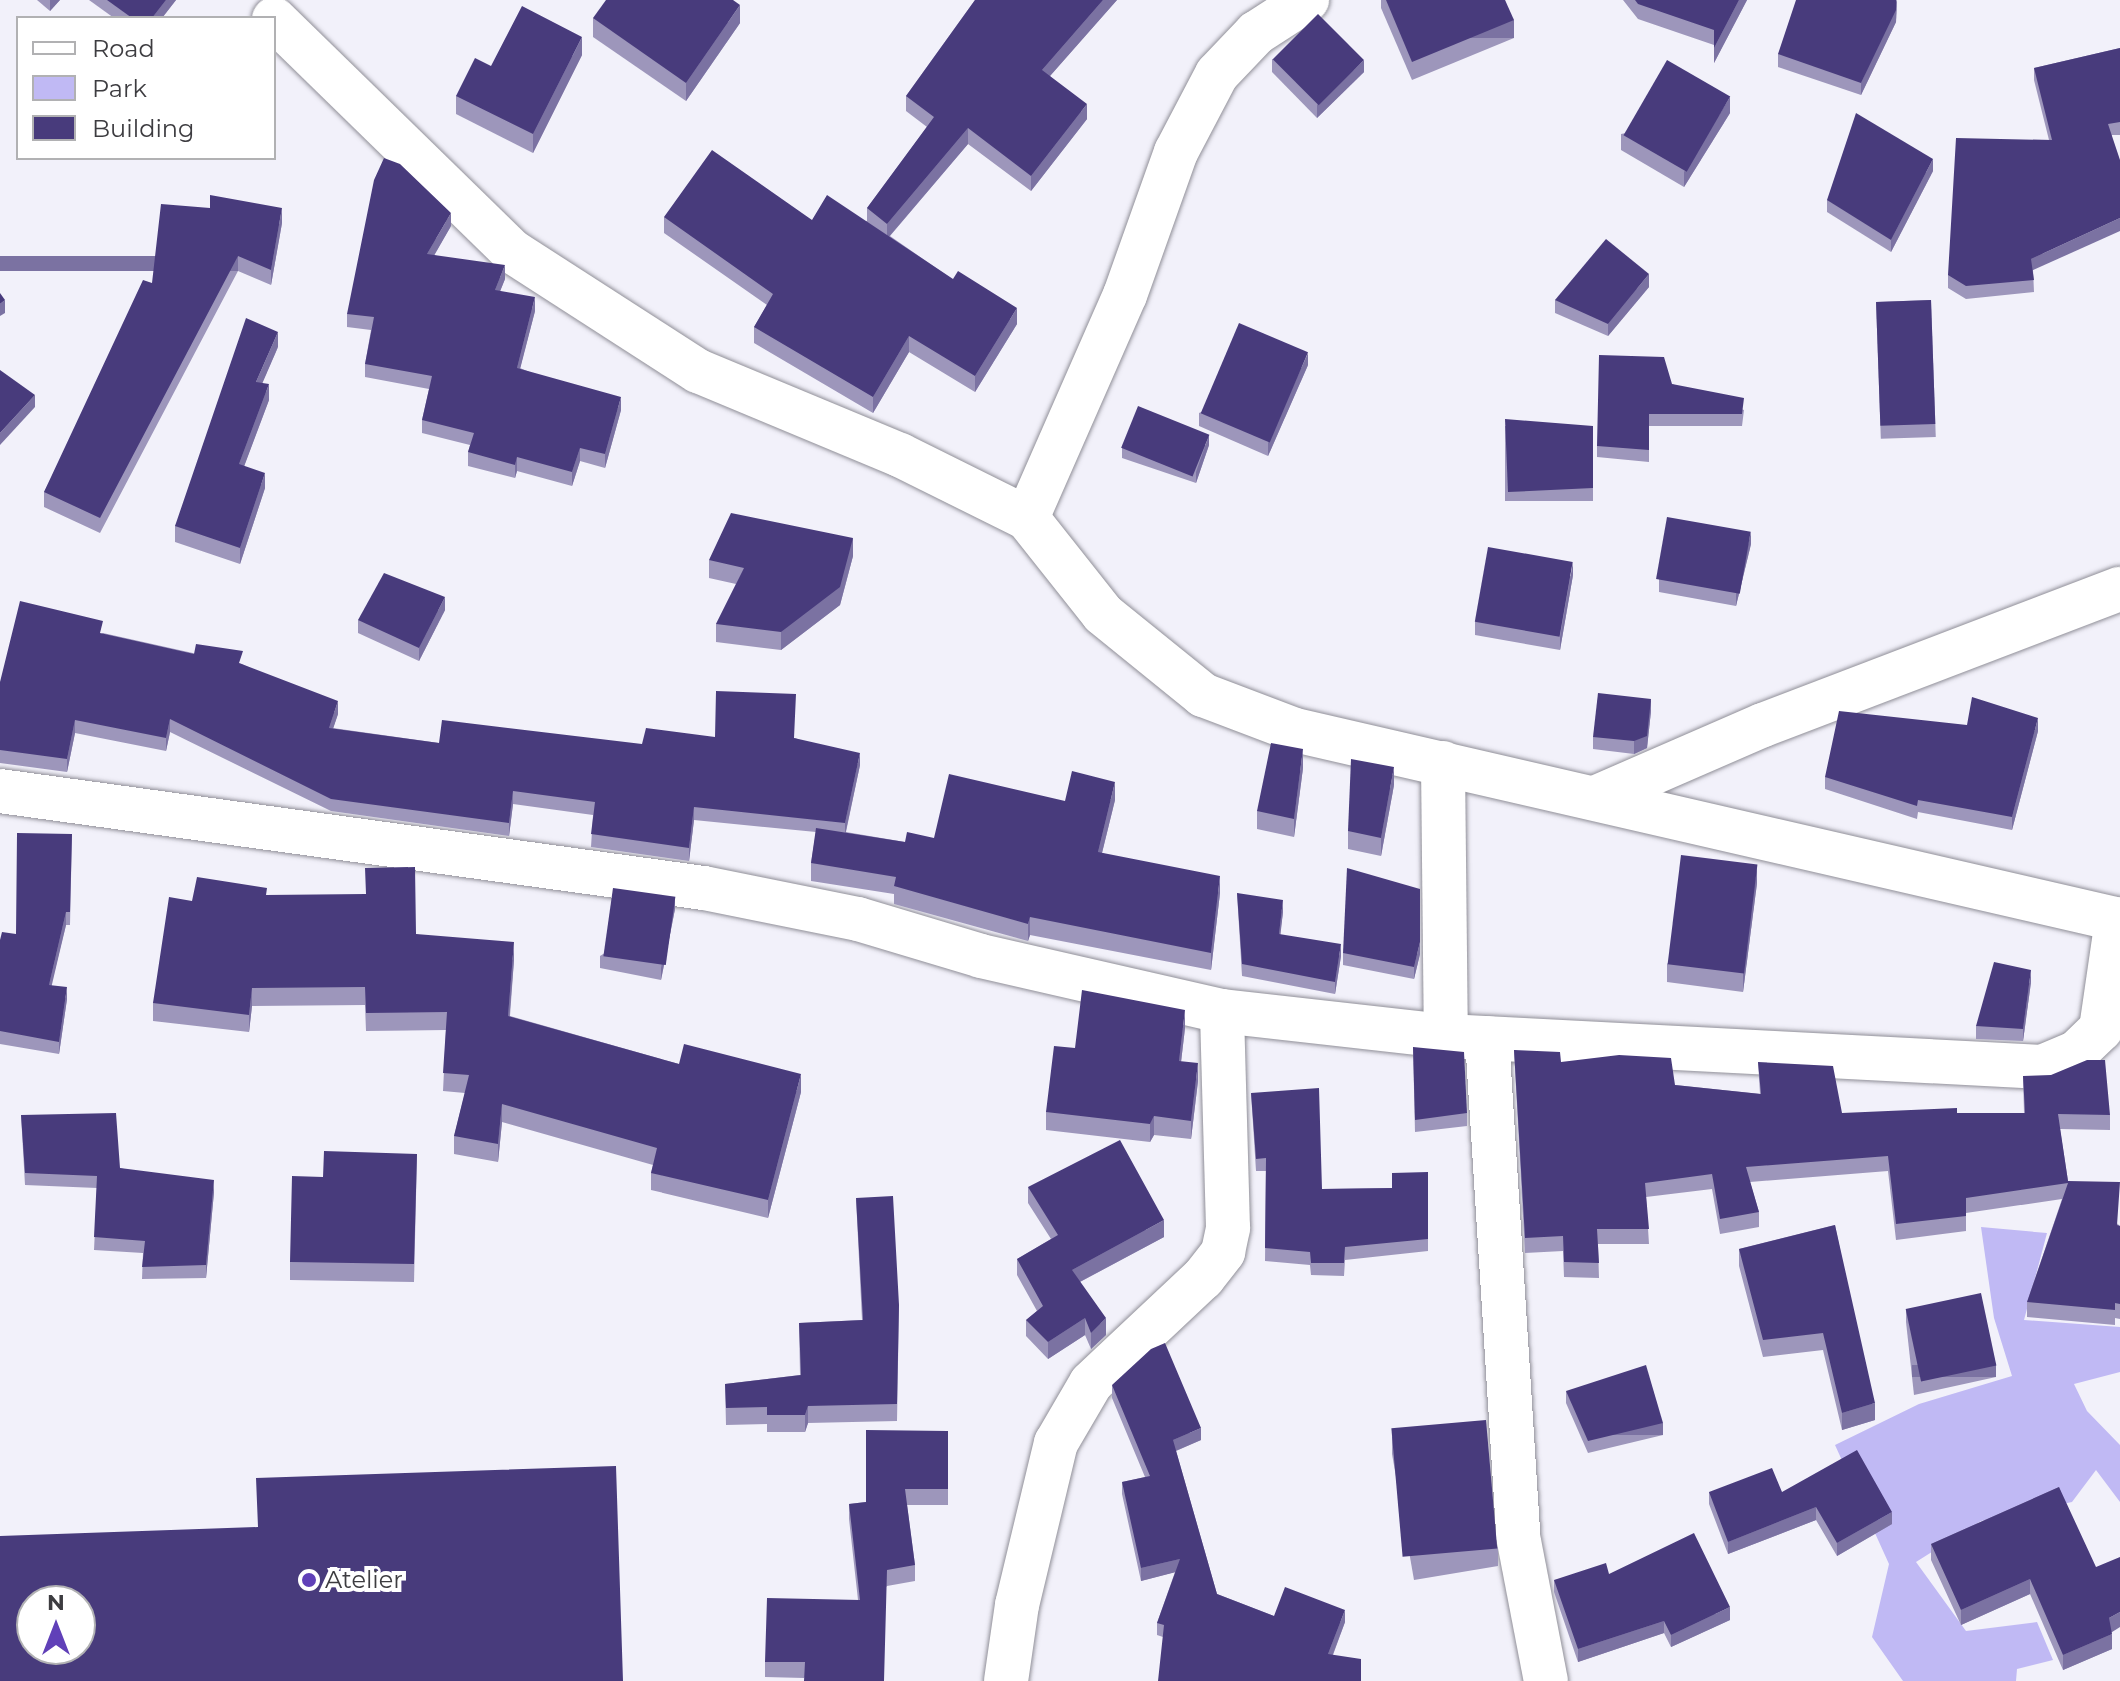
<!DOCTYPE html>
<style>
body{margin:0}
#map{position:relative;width:2120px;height:1681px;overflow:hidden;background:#f2f1fa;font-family:Montserrat,sans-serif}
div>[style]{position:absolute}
.green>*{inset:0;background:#c0b9f4}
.roads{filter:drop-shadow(0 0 2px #908f98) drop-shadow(0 0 2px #908f98)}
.minor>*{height:44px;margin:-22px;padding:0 22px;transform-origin:22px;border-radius:22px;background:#fff}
.wall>*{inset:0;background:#9d96bb;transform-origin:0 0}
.shaded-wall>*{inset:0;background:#7b72a2;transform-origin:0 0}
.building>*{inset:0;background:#483b7c;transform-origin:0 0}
.dots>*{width:22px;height:22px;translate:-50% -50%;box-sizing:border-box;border:4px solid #fff;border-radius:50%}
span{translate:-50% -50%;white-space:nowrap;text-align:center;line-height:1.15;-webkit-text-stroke:8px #fff;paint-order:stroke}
.poi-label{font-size:24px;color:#3d3c40}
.left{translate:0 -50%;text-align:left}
.legend{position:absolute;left:16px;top:16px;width:260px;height:144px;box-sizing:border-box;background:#fff;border:2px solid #b1b1b3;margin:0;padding:10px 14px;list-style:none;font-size:24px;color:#3d3c40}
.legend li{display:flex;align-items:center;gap:16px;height:40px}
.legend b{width:40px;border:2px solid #b1b1b3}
.north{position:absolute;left:16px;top:1585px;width:80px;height:80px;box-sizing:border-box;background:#fff;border:2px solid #b1b1b3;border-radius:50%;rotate:0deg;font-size:22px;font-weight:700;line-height:32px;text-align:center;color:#3d3c40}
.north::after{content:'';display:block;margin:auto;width:28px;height:36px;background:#6040b8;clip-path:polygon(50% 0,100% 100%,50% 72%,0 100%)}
</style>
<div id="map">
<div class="green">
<div style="clip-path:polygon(1981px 1227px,2047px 1233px,2024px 1320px,2120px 1327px,2120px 1372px,2074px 1384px,2087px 1411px,2120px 1445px,2120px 1502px,2096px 1470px,2072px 1502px,1981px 1521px,1916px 1562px,1966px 1631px,2037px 1622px,2053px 1660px,2017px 1669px,2016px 1681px,1903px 1681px,1872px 1637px,1889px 1564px,1835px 1445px,1919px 1404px,2012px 1376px,1994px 1318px)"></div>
</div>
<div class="roads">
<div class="minor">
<div style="left:274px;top:19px;width:334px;rotate:44.3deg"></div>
<div style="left:513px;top:252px;width:220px;rotate:32.8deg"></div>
<div style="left:698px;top:371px;width:219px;rotate:22.6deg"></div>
<div style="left:900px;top:455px;width:142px;rotate:26.4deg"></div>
<div style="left:1027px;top:518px;width:122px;rotate:51.6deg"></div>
<div style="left:1103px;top:614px;width:129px;rotate:39deg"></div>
<div style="left:1203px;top:695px;width:98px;rotate:20.8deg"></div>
<div style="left:1295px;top:730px;width:847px;rotate:12.97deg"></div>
<div style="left:1027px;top:518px;width:244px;rotate:-66.3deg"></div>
<div style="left:1125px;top:295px;width:152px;rotate:-70.4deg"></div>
<div style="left:1176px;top:152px;width:88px;rotate:-62.3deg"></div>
<div style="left:1217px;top:74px;width:57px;rotate:-46.4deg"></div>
<div style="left:1256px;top:33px;width:61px;rotate:-32.9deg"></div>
<div style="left:1443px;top:763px;width:273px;rotate:89.4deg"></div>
<div style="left:0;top:791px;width:711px;rotate:7.85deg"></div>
<div style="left:704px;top:888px;width:157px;rotate:11.4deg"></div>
<div style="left:858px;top:919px;width:128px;rotate:16.7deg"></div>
<div style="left:981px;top:956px;width:247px;rotate:12.9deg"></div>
<div style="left:1222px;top:1011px;width:225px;rotate:6.4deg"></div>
<div style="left:1446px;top:1036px;width:597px;rotate:2.98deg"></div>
<div style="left:2042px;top:1067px;width:38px;rotate:-23deg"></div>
<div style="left:2077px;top:1052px;width:33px;rotate:-44deg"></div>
<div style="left:2101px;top:1029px;width:111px;rotate:-81.7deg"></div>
<div style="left:1595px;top:798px;width:183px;rotate:-23.5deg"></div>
<div style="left:1763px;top:725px;width:382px;rotate:-20.9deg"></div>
<div style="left:1487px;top:1038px;width:499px;rotate:86.4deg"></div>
<div style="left:1518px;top:1536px;width:148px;rotate:79.1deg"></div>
<div style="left:1006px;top:1681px;width:77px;rotate:-81.8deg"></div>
<div style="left:1017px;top:1605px;width:167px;rotate:-76.5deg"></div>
<div style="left:1056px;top:1443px;width:69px;rotate:-59.7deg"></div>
<div style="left:1091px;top:1383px;width:154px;rotate:-43.2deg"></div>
<div style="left:1203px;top:1278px;width:33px;rotate:-52deg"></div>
<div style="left:1223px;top:1252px;width:25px;rotate:-78deg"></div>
<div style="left:1228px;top:1228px;width:217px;rotate:-91.6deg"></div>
</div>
</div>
<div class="wall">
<div style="clip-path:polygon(37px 0,60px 0,50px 11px)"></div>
<div style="clip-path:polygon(89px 0,176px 0,162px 18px,114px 18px)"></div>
<div style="clip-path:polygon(975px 0,1117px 0,1050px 76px,1087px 119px,1031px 191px,968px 144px,890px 236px,1017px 324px,975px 392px,909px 352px,873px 413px,754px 343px,754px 327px,767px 305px,664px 233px,664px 217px,867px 221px,867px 208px,927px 127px,906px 111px,906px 96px)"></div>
<div style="clip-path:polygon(1381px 0,1505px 0,1514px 38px,1412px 80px,1381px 8px)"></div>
<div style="clip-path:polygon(1623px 0,1747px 0,1714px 63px,1714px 45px,1638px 19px)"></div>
<div style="clip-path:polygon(1897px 0,1896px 22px,1861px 95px,1778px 67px,1778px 54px)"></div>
<div style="clip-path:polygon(593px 18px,740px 23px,686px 101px,593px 37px)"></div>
<div style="clip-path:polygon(2120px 48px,2120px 135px,2112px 135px,2033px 270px,2034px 292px,1966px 299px,1948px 288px,1948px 275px,2049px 140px,2034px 80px,2034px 68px)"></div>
<div style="clip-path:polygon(582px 55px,533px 153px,456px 114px,456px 96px,491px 66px)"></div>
<div style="clip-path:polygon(1272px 59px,1364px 72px,1317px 118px,1272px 72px)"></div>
<div style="clip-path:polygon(1730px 113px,1684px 187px,1621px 150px,1621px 134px)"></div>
<div style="clip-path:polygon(1933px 171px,1891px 252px,1827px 212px,1827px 200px)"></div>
<div style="clip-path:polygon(282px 223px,271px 285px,238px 271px,100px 533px,44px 507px,44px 492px,152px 283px)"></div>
<div style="clip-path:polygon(451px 226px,434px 255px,505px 279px,500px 291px,535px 311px,520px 368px,621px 410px,605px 468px,580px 461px,572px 486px,517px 471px,515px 478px,468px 466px,468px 452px,470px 445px,422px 433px,422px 420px,429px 389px,365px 377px,365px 364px,371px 330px,347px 327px,347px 314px)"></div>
<div style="clip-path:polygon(1649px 287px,1608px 336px,1555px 313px,1555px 300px)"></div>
<div style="left:1931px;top:300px;width:137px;height:55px;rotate:88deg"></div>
<div style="clip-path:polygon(278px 347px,262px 383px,269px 400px,244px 466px,265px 488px,240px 564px,175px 542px,175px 526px)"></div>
<div style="clip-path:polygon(1308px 365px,1268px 456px,1199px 426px,1199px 413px)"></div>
<div style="clip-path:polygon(1672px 384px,1744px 410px,1742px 426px,1649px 426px,1649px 462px,1597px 457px,1597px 446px)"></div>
<div style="left:1593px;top:426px;width:75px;height:88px;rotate:90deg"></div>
<div style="clip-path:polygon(1209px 445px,1196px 483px,1122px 458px,1122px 448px)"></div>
<div style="clip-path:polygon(1751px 544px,1736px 606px,1659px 592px,1659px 579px)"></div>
<div style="clip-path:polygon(853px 556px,840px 605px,781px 650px,716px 642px,716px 624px,736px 584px,709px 578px,709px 560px)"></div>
<div style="clip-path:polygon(1573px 575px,1560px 650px,1475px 635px,1475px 622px)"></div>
<div style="clip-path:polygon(445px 610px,419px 661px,358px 633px,358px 620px)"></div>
<div style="clip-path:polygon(103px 633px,242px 664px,338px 714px,333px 728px,439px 743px,642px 744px,715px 737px,795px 738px,860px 765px,846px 832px,905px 842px,934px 838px,1065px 801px,1115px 800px,1102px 853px,1220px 893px,1211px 970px,1030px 935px,1028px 941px,894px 904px,894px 894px,811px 881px,811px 863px,816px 832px,694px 820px,689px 861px,591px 847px,593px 815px,513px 804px,509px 836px,331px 811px,170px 732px,166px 751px,75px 733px,67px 772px,0 763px,0 682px)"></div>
<div style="clip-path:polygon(1651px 711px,1647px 748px,1634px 754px,1593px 749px,1593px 737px)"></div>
<div style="clip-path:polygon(1967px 725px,2038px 731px,2012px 830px,1918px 812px,1917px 819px,1825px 789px,1825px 777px)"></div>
<div style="clip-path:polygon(1303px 768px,1294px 837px,1257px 829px,1257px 811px)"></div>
<div style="clip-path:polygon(1394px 785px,1381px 856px,1348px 849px,1348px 831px)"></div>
<div style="clip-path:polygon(72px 834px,70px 925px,66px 925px,51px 985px,67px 999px,59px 1054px,0 1044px,0 940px,16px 934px)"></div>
<div style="clip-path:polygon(1757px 883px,1743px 992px,1667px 982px,1667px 964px)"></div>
<div style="clip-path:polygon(1237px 893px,1283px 912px,1280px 935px,1341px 956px,1335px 994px,1242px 976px)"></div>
<div style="clip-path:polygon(267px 895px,514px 960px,510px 1016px,679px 1064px,801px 1092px,768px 1218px,651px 1190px,651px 1173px,653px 1165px,502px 1122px,498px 1162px,454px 1154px,454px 1136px,465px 1093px,443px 1091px,446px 1030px,366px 1031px,365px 1005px,252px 1006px,249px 1032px,153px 1021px,153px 1003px,192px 901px)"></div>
<div style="clip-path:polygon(675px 909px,661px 980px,600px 968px,600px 956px)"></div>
<div style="clip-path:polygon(1343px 953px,1420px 954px,1414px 979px,1343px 965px)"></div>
<div style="clip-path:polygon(2031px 982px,2023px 1041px,1976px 1039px,1976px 1026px)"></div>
<div style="clip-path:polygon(1185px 1028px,1181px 1062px,1198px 1081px,1191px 1139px,1154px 1135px,1150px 1142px,1046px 1130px,1046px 1112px,1075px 1048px)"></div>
<div style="clip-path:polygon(1413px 1047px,1467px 1113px,1467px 1126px,1415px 1132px)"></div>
<div style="clip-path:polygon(1514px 1050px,1561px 1062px,1675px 1085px,1760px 1094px,1758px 1062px,1842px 1113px,2024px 1113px,2023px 1076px,2110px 1115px,2110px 1130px,2060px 1129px,2068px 1181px,2120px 1226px,2120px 1319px,2115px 1318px,2115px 1325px,2027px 1317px,2027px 1302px,2062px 1199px,1966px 1213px,1966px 1231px,1896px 1240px,1888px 1171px,1750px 1182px,1759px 1212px,1759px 1227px,1720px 1234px,1712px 1189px,1646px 1197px,1649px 1244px,1598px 1244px,1599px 1278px,1564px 1277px,1563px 1251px,1525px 1253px)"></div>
<div style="clip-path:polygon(1251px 1093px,1322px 1189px,1392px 1188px,1428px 1172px,1428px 1251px,1345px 1260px,1344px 1276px,1311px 1275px,1310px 1265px,1265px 1261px,1266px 1171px,1256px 1171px)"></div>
<div style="clip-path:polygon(21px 1115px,120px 1168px,214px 1192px,206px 1278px,142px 1279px,143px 1253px,94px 1250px,97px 1188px,25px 1185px)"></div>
<div style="clip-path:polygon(417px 1154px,414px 1282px,290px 1280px,290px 1262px)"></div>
<div style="clip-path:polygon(1028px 1187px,1164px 1237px,1080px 1282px,1106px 1335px,1091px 1349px,1085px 1335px,1048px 1359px,1026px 1336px,1026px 1320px,1037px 1311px,1017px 1275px,1017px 1259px,1051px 1239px,1028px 1203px)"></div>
<div style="clip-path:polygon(856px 1198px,899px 1305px,897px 1421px,808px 1423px,805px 1432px,767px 1432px,767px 1424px,726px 1425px,725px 1384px,800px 1375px,799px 1323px,862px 1320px)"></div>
<div style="clip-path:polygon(1835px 1225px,1875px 1420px,1842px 1430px,1823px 1350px,1763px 1357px,1739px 1266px,1739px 1249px)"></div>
<div style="clip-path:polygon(1906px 1309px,1996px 1377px,1914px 1395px,1906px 1322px)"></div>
<div style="clip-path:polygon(1112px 1385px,1201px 1440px,1176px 1451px,1217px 1594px,1274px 1616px,1345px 1622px,1333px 1655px,1163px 1637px,1157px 1635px,1157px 1623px,1175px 1572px,1141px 1581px,1122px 1494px,1122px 1482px,1145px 1477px,1112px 1398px)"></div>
<div style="clip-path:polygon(1566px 1391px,1663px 1435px,1588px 1453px,1566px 1403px)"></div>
<div style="clip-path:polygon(948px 1431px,948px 1505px,907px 1505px,915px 1565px,915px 1581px,887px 1586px,804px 1678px,765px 1677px,765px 1662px,858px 1600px,849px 1519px,849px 1504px,866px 1502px)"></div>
<div style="clip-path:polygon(1392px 1436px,1498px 1548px,1498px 1566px,1414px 1580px,1392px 1454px)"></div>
<div style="clip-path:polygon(2059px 1487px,2111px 1632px,2112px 1649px,2063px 1670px,2030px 1594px,1961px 1625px,1931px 1560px,1931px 1544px)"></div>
<div style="clip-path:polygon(1709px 1492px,1782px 1492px,1892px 1524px,1837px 1556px,1816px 1520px,1728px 1554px,1709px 1504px)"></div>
<div style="clip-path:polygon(1609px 1574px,1730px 1620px,1671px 1647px,1664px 1633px,1578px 1662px,1554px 1592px,1554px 1580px)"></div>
</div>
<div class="shaded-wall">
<div style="clip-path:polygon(50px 0,60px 0,50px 11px)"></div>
<div style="clip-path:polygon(166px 0,176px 0,162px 18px,152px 18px)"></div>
<div style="clip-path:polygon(1103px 0,1117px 0,1042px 85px,1042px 70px)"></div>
<div style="clip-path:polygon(1739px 0,1747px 0,1714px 63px,1714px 48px)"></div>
<div style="clip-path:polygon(1897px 0,1896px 22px,1861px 95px,1861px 83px)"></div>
<div style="clip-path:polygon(740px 5px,740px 23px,686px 101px,686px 83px)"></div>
<div style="left:1514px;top:20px;width:18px;height:110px;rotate:90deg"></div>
<div style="clip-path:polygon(582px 37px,582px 55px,533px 153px,533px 134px)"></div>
<div style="clip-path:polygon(1364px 60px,1364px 72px,1317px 118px,1317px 105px)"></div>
<div style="clip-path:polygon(1730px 97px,1730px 113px,1684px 187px,1684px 172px)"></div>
<div style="clip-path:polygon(1087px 104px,1087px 119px,1031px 191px,1031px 176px)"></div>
<div style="clip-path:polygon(968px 128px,968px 144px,887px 239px,887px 224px)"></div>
<div style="clip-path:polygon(1933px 159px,1933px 171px,1891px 252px,1891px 240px)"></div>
<div style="clip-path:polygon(282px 208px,282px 223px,271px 285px,271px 270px)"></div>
<div style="clip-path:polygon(451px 213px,451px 226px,427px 268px,427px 254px)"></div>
<div style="clip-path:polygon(2120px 218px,2120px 231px,2031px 271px,2031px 259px)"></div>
<div style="left:238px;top:256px;width:15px;height:296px;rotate:90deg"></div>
<div style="clip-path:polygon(505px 265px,505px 279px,495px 304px,495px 290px)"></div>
<div style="clip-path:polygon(1649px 274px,1649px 287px,1608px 336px,1608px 324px)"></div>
<div style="clip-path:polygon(535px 297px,535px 311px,517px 381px,517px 368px)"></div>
<div style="clip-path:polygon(5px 300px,5px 313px,0 316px,0 304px)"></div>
<div style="clip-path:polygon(1017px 308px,1017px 324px,975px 392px,975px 376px)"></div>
<div style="clip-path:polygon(278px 332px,278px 347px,256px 398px,256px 382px)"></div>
<div style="clip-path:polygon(909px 336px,909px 352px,873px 413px,873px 397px)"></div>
<div style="clip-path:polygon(1308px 353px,1308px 365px,1268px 456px,1268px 443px)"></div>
<div style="clip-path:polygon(269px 384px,269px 400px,239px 480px,239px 464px)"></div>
<div style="clip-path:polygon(35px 395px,35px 407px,0 445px,0 433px)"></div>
<div style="clip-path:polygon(621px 397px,621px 410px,605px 468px,605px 454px)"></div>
<div style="clip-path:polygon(1209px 435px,1209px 445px,1196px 483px,1196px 472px)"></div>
<div style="clip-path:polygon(580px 448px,580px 461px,572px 486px,572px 472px)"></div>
<div style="clip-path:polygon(517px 457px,517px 471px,515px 478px,515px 465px)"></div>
<div style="clip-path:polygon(265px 473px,265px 488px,240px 564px,240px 548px)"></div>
<div style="clip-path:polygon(1751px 532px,1751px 544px,1736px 606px,1736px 594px)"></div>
<div style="clip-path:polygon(853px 538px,853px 556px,840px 605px,781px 650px,781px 632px)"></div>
<div style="clip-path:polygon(1573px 562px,1573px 575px,1560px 650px,1560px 637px)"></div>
<div style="clip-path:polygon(445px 597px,445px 610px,419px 661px,419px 648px)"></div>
<div style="clip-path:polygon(1651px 699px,1651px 711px,1647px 748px,1634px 754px,1634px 741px)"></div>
<div style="clip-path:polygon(338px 701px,338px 714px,329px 741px,329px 728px)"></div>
<div style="clip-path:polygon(2038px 718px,2038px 731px,2012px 830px,2012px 817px)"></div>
<div style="clip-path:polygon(170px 719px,170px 732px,166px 751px,166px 738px)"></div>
<div style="clip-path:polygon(75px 720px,75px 733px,67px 772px,67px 759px)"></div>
<div style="clip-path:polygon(1303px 749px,1303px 768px,1294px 837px,1294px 819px)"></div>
<div style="clip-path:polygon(860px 753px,860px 765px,845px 835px,845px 823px)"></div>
<div style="clip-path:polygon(1394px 767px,1394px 785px,1381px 856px,1381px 838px)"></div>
<div style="clip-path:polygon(1115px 782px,1115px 800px,1098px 869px,1098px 852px)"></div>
<div style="clip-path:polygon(513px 791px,513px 804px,509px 836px,509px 823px)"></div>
<div style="clip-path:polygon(694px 807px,694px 820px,689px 861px,689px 848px)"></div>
<div style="clip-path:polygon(1757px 864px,1757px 883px,1743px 992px,1743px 974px)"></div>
<div style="clip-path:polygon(1220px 876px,1220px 893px,1211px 970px,1211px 953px)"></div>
<div style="clip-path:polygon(675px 897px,675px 909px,661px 980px,661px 968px)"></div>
<div style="clip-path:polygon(1283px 900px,1283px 912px,1279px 947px,1279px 934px)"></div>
<div style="clip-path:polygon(66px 912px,66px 925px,49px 997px,49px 985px)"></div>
<div style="clip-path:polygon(1030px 917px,1030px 935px,1028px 941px,1028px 924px)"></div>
<div style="clip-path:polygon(514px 942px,514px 960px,508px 1034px,508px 1016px)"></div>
<div style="clip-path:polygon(1420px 942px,1420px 954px,1414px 979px,1414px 967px)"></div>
<div style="clip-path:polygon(1341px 944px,1341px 956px,1335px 994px,1335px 982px)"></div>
<div style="clip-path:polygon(2031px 970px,2031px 982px,2023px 1041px,2023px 1029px)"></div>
<div style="clip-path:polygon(67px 987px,67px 999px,59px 1054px,59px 1042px)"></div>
<div style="clip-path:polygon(252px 988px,252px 1006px,249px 1032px,249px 1015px)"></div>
<div style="clip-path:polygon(1185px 1010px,1185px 1028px,1179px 1079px,1179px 1061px)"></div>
<div style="clip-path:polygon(1198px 1063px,1198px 1081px,1191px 1139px,1191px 1121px)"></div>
<div style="clip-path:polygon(801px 1074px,801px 1092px,768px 1218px,768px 1200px)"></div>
<div style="clip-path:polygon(502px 1104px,502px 1122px,498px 1162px,498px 1144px)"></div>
<div style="clip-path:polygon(1154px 1116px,1154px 1135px,1150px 1142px,1150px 1124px)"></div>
<div style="clip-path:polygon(214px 1180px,214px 1192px,206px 1278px,206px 1265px)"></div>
<div style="clip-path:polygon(1164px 1220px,1164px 1237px,1072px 1286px,1072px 1270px)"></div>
<div style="clip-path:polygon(1085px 1318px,1085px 1335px,1048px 1359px,1048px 1342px)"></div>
<div style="clip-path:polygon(1106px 1318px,1106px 1335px,1091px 1349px,1091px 1333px)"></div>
<div style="left:1996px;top:1365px;width:12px;height:84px;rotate:90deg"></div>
<div style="clip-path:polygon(1875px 1403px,1875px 1420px,1842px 1430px,1842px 1413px)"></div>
<div style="clip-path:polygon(808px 1406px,808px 1423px,805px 1432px,805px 1415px)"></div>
<div style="left:1663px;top:1423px;width:12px;height:77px;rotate:90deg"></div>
<div style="clip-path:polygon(1201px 1428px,1201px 1440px,1173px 1452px,1173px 1440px)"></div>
<div style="clip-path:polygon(1816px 1507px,1816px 1520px,1728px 1554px,1728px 1542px)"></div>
<div style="clip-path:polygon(1892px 1512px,1892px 1524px,1837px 1556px,1837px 1543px)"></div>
<div style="clip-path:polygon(1180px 1559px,1180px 1571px,1141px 1581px,1141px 1568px)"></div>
<div style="clip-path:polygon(2030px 1579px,2030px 1594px,1961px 1625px,1961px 1610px)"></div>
<div style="clip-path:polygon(1730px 1607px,1730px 1620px,1671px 1647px,1671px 1635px)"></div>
<div style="clip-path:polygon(1345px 1610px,1345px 1622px,1328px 1667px,1328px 1654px)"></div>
<div style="clip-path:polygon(2120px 1612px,2120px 1627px,2109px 1634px,2109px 1618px)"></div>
<div style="clip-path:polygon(1664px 1621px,1664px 1633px,1578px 1662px,1578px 1649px)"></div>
<div style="clip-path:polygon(2112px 1634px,2112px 1649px,2063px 1670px,2063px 1655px)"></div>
</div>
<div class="building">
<div style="clip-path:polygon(107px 0,166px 0,152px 18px,132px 18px)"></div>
<div style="clip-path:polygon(606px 0,733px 0,740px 5px,686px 83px,593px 18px)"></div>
<div style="clip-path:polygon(975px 0,1103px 0,1042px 70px,1087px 104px,1031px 176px,968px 128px,887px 224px,867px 208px,934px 117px,906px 96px)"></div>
<div style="clip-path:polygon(1386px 0,1505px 0,1514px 20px,1412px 62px)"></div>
<div style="clip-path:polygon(1635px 0,1739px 0,1714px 48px,1714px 30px,1638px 4px)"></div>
<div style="clip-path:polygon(1796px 0,1896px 0,1896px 10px,1861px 83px,1778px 54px)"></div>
<div style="clip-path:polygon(522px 6px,582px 37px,533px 134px,456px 96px,475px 58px,491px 66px)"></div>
<div style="left:1318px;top:14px;width:65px;height:64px;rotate:45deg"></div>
<div style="clip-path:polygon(2120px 48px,2120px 122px,2108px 124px,2120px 160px,2120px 218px,2031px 259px,2034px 280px,1966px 286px,1948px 275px,1956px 138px,2052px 140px,2034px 68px)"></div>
<div style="left:1667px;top:60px;width:73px;height:87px;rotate:30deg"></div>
<div style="clip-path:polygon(1856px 113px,1933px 159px,1891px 240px,1827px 200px)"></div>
<div style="clip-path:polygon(712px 150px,812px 220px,827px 195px,953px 279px,958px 271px,1017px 308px,975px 376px,909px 336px,873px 397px,754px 327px,773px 294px,664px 217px)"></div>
<div style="clip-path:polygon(384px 158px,400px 164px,451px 213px,427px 254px,505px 265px,495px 290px,535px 297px,517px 368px,621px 397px,605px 454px,580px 448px,572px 472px,517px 457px,515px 465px,468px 452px,474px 433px,422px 420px,432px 376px,365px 364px,374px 317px,347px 314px,374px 180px)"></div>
<div style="clip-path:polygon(210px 195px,282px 208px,271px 270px,238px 256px,100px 518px,44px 492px,143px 280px,152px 283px,161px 204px,210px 208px)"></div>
<div style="clip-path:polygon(1606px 239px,1649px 274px,1608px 324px,1555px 300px)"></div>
<div style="clip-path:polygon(0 293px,5px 300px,0 304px)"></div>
<div style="left:1931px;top:300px;width:124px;height:55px;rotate:88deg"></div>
<div style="clip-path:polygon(246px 318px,278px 332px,256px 382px,269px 384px,239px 464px,265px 473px,240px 548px,175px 526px)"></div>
<div style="left:1239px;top:323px;width:75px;height:98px;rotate:23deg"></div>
<div style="clip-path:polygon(1599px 355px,1664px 357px,1672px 384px,1744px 398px,1742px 414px,1649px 414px,1649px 450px,1597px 446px)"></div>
<div style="clip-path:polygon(0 370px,35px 395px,0 433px)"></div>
<div style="left:1138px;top:406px;width:77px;height:45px;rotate:22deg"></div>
<div style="clip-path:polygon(1505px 419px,1593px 426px,1593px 488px,1508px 492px)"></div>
<div style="clip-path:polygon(731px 513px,853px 538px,840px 587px,781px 632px,716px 624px,744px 568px,709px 560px)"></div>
<div style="left:1667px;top:517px;width:85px;height:63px;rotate:10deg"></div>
<div style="left:1488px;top:547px;width:86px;height:76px;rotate:10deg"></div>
<div style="clip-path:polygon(384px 573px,445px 597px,419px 648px,358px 620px)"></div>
<div style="clip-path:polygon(20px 601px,103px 621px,100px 633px,194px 654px,196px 644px,243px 651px,239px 663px,338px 701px,329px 728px,439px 743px,442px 720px,642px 744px,646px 728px,715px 737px,716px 691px,796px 694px,794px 738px,860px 753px,845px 823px,694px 807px,689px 848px,591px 834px,595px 802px,513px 791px,509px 823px,331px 799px,170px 719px,166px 738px,75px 720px,67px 759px,0 750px,0 682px)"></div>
<div style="clip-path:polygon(1598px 693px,1651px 699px,1647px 736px,1634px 741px,1593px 737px)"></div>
<div style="clip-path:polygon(1972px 697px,2038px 718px,2012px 817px,1918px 800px,1917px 806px,1825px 777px,1839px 711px,1967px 725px)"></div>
<div style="clip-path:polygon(1271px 743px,1303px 749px,1294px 819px,1257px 811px)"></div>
<div style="clip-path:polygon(1351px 759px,1394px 767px,1381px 838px,1348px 831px)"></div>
<div style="clip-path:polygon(1072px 771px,1115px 782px,1098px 852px,1220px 876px,1211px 953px,1030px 917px,1028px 924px,894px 886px,896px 877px,811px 863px,816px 828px,905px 842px,907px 832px,934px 838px,949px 774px,1065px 801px)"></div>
<div style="clip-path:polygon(17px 833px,72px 834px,70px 912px,66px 912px,49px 985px,67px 987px,59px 1042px,0 1031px,0 940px,2px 932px,16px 934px)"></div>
<div style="left:1681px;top:855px;width:77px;height:110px;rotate:7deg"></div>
<div style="clip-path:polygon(415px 867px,416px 934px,514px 942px,508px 1016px,679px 1064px,684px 1044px,801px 1074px,768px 1200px,651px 1173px,657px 1148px,502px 1104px,498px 1144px,454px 1136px,469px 1075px,443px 1073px,447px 1012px,366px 1013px,365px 987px,252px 988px,249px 1015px,153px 1003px,169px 897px,192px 901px,197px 877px,267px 888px,266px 895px,366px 894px,365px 868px)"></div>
<div style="clip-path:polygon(1347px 868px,1420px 889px,1420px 942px,1414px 967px,1343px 953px)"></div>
<div style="left:613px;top:888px;width:63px;height:69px;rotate:8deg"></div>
<div style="clip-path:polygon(1237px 893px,1283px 900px,1279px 934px,1341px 944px,1335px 982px,1242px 964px)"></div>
<div style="clip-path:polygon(1994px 962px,2031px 970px,2023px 1029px,1976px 1026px)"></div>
<div style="clip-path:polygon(1082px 990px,1185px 1010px,1179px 1061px,1198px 1063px,1191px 1121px,1154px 1116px,1150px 1124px,1046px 1112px,1054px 1046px,1075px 1048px)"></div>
<div style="clip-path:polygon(1413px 1047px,1464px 1052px,1467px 1113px,1415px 1120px)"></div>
<div style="clip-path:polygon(1514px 1050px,1560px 1052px,1561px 1062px,1619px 1055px,1671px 1058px,1675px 1085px,1761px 1094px,1758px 1062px,1833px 1066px,1842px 1113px,1957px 1108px,1957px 1113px,2025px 1113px,2023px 1076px,2051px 1075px,2087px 1060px,2105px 1060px,2110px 1115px,2058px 1114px,2068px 1181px,2120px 1182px,2117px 1225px,2120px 1226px,2120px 1304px,2115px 1303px,2115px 1310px,2027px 1302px,2068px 1183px,1966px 1198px,1966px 1216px,1896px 1224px,1888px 1156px,1746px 1167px,1759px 1212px,1720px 1219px,1712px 1174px,1645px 1183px,1649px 1229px,1597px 1229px,1599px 1263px,1564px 1262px,1563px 1236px,1525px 1238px)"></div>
<div style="clip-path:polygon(1319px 1088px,1322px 1189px,1392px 1188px,1392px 1173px,1428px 1172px,1428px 1239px,1345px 1247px,1344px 1263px,1311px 1263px,1310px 1252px,1265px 1248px,1266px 1158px,1256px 1159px,1251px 1093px)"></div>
<div style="clip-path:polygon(116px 1113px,120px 1168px,214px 1180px,206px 1265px,142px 1267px,145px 1241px,94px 1237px,97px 1176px,25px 1173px,21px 1115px)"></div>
<div style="clip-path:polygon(1120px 1140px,1164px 1220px,1072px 1270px,1106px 1318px,1091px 1333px,1085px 1318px,1048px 1342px,1026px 1320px,1043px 1306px,1017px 1259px,1058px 1235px,1028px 1187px)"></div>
<div style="clip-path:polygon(324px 1151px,417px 1154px,414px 1264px,290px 1262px,292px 1176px,323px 1177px)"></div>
<div style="clip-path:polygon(893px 1196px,899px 1305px,897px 1404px,808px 1406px,805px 1415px,767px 1415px,767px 1407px,726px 1408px,725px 1384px,801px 1375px,799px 1323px,863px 1320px,856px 1198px)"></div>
<div style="clip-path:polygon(1835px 1225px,1875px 1403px,1842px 1413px,1823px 1333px,1763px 1340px,1739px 1249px)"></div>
<div style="left:1981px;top:1293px;width:74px;height:77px;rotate:78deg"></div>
<div style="clip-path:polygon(1165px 1343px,1201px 1428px,1173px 1440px,1217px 1594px,1274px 1616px,1285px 1587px,1345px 1610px,1328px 1654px,1361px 1659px,1361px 1681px,1158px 1681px,1164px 1625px,1157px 1623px,1180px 1559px,1141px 1568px,1122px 1482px,1150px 1476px,1112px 1385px,1151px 1349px)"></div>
<div style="clip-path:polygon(1646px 1365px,1663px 1423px,1588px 1441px,1566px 1391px)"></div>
<div style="left:1486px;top:1420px;width:129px;height:95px;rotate:85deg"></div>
<div style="clip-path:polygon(866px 1430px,948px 1431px,948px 1489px,905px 1489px,915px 1565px,887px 1570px,884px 1681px,804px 1681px,805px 1662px,765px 1662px,767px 1598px,860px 1600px,849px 1504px,866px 1502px)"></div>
<div style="clip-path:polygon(1857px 1450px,1892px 1512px,1837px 1543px,1816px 1507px,1728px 1542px,1709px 1492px,1772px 1468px,1782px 1492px)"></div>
<div style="clip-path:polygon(evenodd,616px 1466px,623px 1681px,0 1681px,0 1536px,258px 1527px,256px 1478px,616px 1466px,32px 1601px,80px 1601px,80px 1649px,32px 1649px,32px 1601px)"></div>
<div style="clip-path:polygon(2059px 1487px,2096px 1567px,2120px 1557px,2120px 1612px,2109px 1618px,2112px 1634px,2063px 1655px,2030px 1579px,1961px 1610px,1931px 1544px)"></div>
<div style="clip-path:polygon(1694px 1533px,1730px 1607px,1671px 1635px,1664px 1621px,1578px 1649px,1554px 1580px,1606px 1563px,1609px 1574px)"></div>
</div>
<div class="dots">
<div style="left:309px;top:1580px;background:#6040b8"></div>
</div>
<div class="poi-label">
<span class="left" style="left:325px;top:1580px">Atelier</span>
</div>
<ul class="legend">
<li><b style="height:10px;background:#fff"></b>Road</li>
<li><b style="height:22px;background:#c0b9f4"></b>Park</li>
<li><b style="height:22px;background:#483b7c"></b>Building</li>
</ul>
<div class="north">N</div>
</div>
